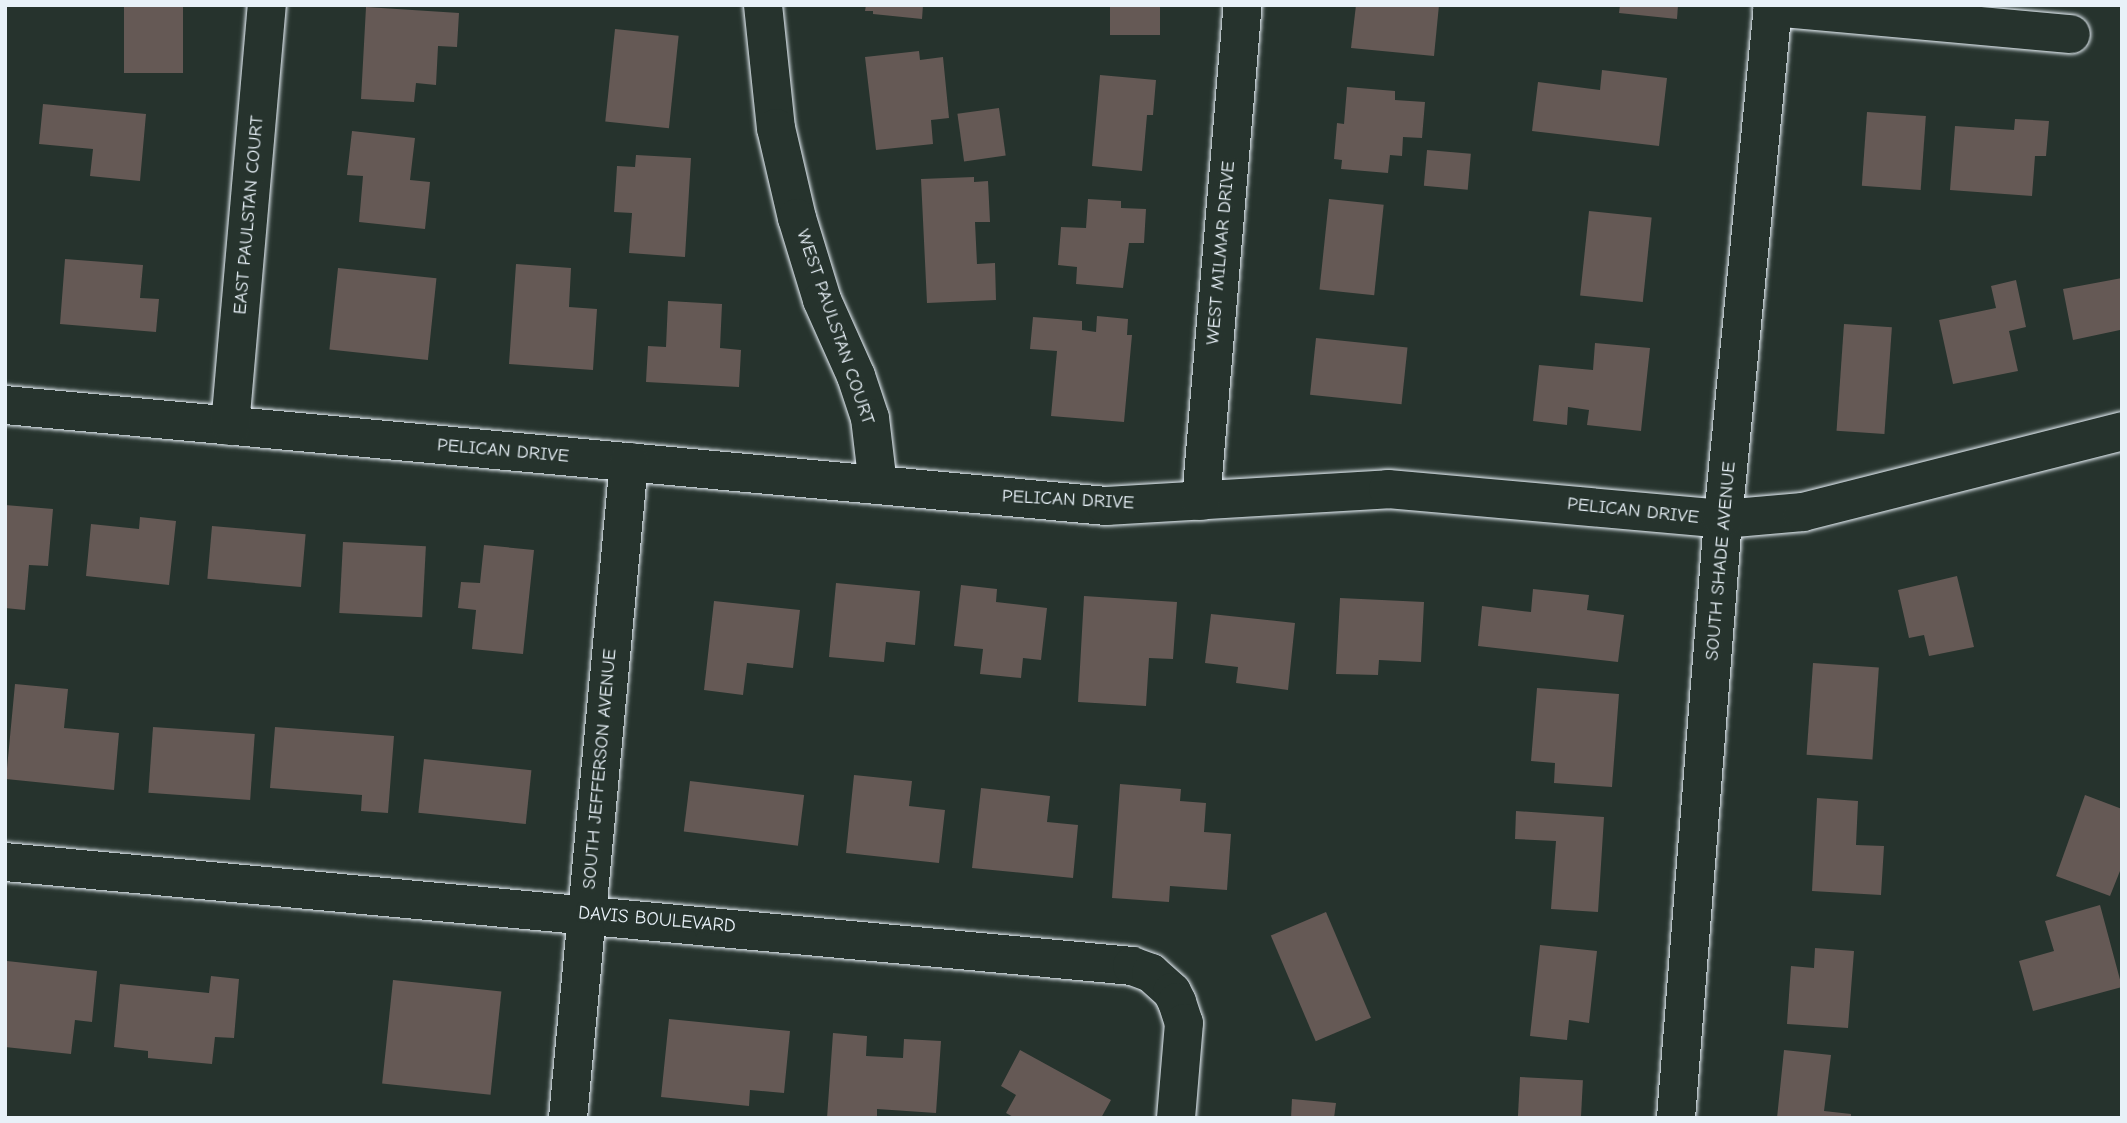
<!DOCTYPE html>
<style>
body{margin:0}
#map{position:relative;width:2127px;height:1123px;overflow:hidden;background:#26332d;font-family:"Comic Neue",sans-serif}
div>[style]{position:absolute}
.building>*{inset:0;background:#655955;transform-origin:0 0}
.roads{filter:drop-shadow(0 0 2px #e8f1f8) drop-shadow(0 0 2px #e8f1f8)}
.minor>*{height:38px;margin:-19px;padding:0 19px;transform-origin:19px;border-radius:19px;background:#26332d}
span{translate:-50% -50%;white-space:nowrap;text-align:center;line-height:1.15;-webkit-text-stroke:7px #26332d;paint-order:stroke}
.street-label{font-size:19px;color:#e8f1f8}
.frame{position:absolute;inset:0;border:7px solid #e8f1f8;pointer-events:none}
</style>
<div id="map">
<div class="building">
<div style="left:124px;top:5px;width:59px;height:68px"></div>
<div style="clip-path:polygon(866px 5px,923px 5px,922px 19px,873px 14px,873px 11px,865px 11px)"></div>
<div style="left:1110px;top:5px;width:50px;height:30px"></div>
<div style="clip-path:polygon(1356px 5px,1439px 5px,1434px 56px,1351px 48px)"></div>
<div style="clip-path:polygon(1620px 5px,1678px 5px,1677px 19px,1619px 13px)"></div>
<div style="clip-path:polygon(366px 7px,459px 13px,457px 47px,438px 46px,436px 85px,416px 83px,414px 102px,361px 99px)"></div>
<div style="left:615px;top:29px;width:64px;height:93px;rotate:6deg"></div>
<div style="clip-path:polygon(919px 51px,920px 60px,943px 57px,949px 118px,931px 120px,933px 144px,876px 150px,865px 57px)"></div>
<div style="clip-path:polygon(1602px 70px,1667px 78px,1659px 146px,1532px 131px,1538px 82px,1600px 90px)"></div>
<div style="clip-path:polygon(1100px 75px,1156px 80px,1153px 115px,1147px 115px,1142px 171px,1092px 166px)"></div>
<div style="clip-path:polygon(1347px 87px,1395px 91px,1395px 100px,1425px 102px,1422px 138px,1403px 137px,1402px 156px,1390px 155px,1388px 173px,1341px 169px,1342px 160px,1334px 159px,1337px 123px,1344px 124px)"></div>
<div style="clip-path:polygon(43px 104px,146px 114px,140px 181px,90px 176px,93px 149px,39px 144px)"></div>
<div style="left:999px;top:108px;width:48px;height:42px;rotate:82deg"></div>
<div style="left:1867px;top:112px;width:59px;height:74px;rotate:4deg"></div>
<div style="clip-path:polygon(2015px 119px,2049px 121px,2046px 156px,2035px 156px,2032px 196px,1950px 190px,1955px 126px,2014px 130px)"></div>
<div style="clip-path:polygon(352px 131px,415px 138px,410px 180px,430px 182px,425px 229px,359px 222px,363px 176px,347px 175px)"></div>
<div style="left:1427px;top:150px;width:44px;height:36px;rotate:5deg"></div>
<div style="clip-path:polygon(636px 155px,691px 158px,685px 257px,629px 253px,632px 213px,614px 212px,617px 166px,635px 167px)"></div>
<div style="clip-path:polygon(974px 177px,974px 182px,988px 181px,990px 222px,975px 222px,977px 264px,995px 263px,996px 300px,927px 303px,921px 179px)"></div>
<div style="clip-path:polygon(1088px 199px,1121px 201px,1121px 208px,1146px 209px,1144px 243px,1129px 243px,1123px 288px,1076px 284px,1077px 267px,1058px 265px,1061px 227px,1086px 228px)"></div>
<div style="left:1329px;top:199px;width:55px;height:91px;rotate:6deg"></div>
<div style="left:1589px;top:211px;width:63px;height:85px;rotate:6deg"></div>
<div style="clip-path:polygon(65px 259px,143px 265px,140px 298px,159px 299px,156px 332px,60px 324px)"></div>
<div style="clip-path:polygon(516px 264px,571px 268px,569px 307px,597px 309px,593px 370px,509px 364px)"></div>
<div style="left:338px;top:268px;width:99px;height:82px;rotate:6deg"></div>
<div style="clip-path:polygon(2122px 278px,2122px 335px,2120px 330px,2073px 340px,2063px 289px)"></div>
<div style="clip-path:polygon(2016px 280px,2026px 327px,2009px 331px,2018px 371px,1953px 384px,1939px 320px,1996px 308px,1991px 286px)"></div>
<div style="clip-path:polygon(668px 301px,722px 304px,720px 348px,741px 350px,739px 387px,646px 382px,648px 346px,666px 347px)"></div>
<div style="clip-path:polygon(1097px 316px,1128px 319px,1127px 335px,1132px 335px,1124px 422px,1051px 416px,1057px 351px,1030px 349px,1033px 317px,1082px 321px,1082px 330px,1096px 332px)"></div>
<div style="left:1844px;top:324px;width:48px;height:107px;rotate:4deg"></div>
<div style="left:1316px;top:338px;width:92px;height:57px;rotate:6deg"></div>
<div style="clip-path:polygon(1595px 343px,1650px 348px,1641px 431px,1587px 425px,1589px 410px,1568px 407px,1567px 425px,1533px 421px,1539px 365px,1593px 370px)"></div>
<div style="clip-path:polygon(5px 505px,53px 509px,48px 566px,29px 565px,25px 610px,5px 608px)"></div>
<div style="clip-path:polygon(140px 517px,176px 521px,169px 585px,86px 576px,91px 524px,139px 529px)"></div>
<div style="left:212px;top:526px;width:94px;height:53px;rotate:5deg"></div>
<div style="left:343px;top:542px;width:83px;height:71px;rotate:3deg"></div>
<div style="clip-path:polygon(484px 545px,534px 550px,523px 654px,472px 649px,476px 610px,458px 608px,461px 582px,480px 583px)"></div>
<div style="clip-path:polygon(1957px 576px,1974px 647px,1929px 656px,1924px 635px,1909px 638px,1898px 590px)"></div>
<div style="clip-path:polygon(836px 583px,920px 591px,915px 645px,886px 642px,884px 662px,829px 657px)"></div>
<div style="clip-path:polygon(961px 585px,997px 589px,996px 602px,1047px 608px,1041px 660px,1023px 658px,1021px 678px,980px 674px,983px 649px,954px 646px)"></div>
<div style="clip-path:polygon(1533px 589px,1589px 595px,1587px 610px,1624px 615px,1618px 662px,1478px 646px,1482px 606px,1531px 612px)"></div>
<div style="clip-path:polygon(1084px 596px,1177px 602px,1173px 659px,1149px 658px,1146px 706px,1078px 702px)"></div>
<div style="clip-path:polygon(1340px 598px,1424px 602px,1421px 662px,1379px 660px,1378px 675px,1336px 674px)"></div>
<div style="clip-path:polygon(714px 601px,800px 610px,793px 668px,747px 663px,743px 695px,704px 690px)"></div>
<div style="clip-path:polygon(1211px 614px,1295px 623px,1288px 690px,1236px 683px,1238px 667px,1205px 663px)"></div>
<div style="left:1813px;top:663px;width:66px;height:92px;rotate:4deg"></div>
<div style="clip-path:polygon(15px 684px,68px 689px,64px 728px,119px 733px,114px 790px,6px 779px)"></div>
<div style="clip-path:polygon(1537px 688px,1619px 694px,1612px 787px,1554px 783px,1555px 763px,1531px 761px)"></div>
<div style="left:153px;top:727px;width:102px;height:66px;rotate:4deg"></div>
<div style="clip-path:polygon(275px 727px,394px 736px,388px 813px,361px 811px,362px 795px,270px 788px)"></div>
<div style="left:424px;top:759px;width:108px;height:54px;rotate:6deg"></div>
<div style="clip-path:polygon(854px 775px,912px 781px,909px 806px,945px 810px,939px 863px,846px 853px)"></div>
<div style="left:690px;top:781px;width:115px;height:51px;rotate:7deg"></div>
<div style="clip-path:polygon(1120px 784px,1181px 789px,1180px 801px,1206px 803px,1204px 832px,1231px 834px,1227px 890px,1170px 886px,1169px 902px,1112px 898px)"></div>
<div style="clip-path:polygon(981px 788px,1050px 796px,1047px 822px,1078px 825px,1073px 878px,972px 868px)"></div>
<div style="clip-path:polygon(2085px 795px,2122px 809px,2122px 866px,2110px 896px,2056px 876px)"></div>
<div style="clip-path:polygon(1817px 798px,1858px 801px,1856px 845px,1884px 846px,1881px 895px,1812px 891px)"></div>
<div style="clip-path:polygon(1516px 811px,1604px 817px,1598px 912px,1551px 909px,1556px 841px,1515px 839px)"></div>
<div style="clip-path:polygon(2100px 905px,2122px 987px,2033px 1011px,2019px 961px,2054px 951px,2045px 921px)"></div>
<div style="left:1326px;top:912px;width:115px;height:60px;rotate:67deg"></div>
<div style="clip-path:polygon(1540px 945px,1597px 951px,1589px 1023px,1569px 1020px,1567px 1040px,1530px 1036px)"></div>
<div style="clip-path:polygon(1815px 948px,1854px 951px,1848px 1028px,1787px 1024px,1791px 966px,1814px 968px)"></div>
<div style="clip-path:polygon(7px 961px,97px 971px,92px 1022px,75px 1020px,71px 1054px,5px 1047px)"></div>
<div style="clip-path:polygon(211px 976px,239px 979px,234px 1038px,215px 1037px,212px 1064px,148px 1058px,148px 1051px,114px 1047px,120px 984px,209px 993px)"></div>
<div style="left:393px;top:980px;width:109px;height:104px;rotate:6deg"></div>
<div style="clip-path:polygon(669px 1019px,790px 1031px,784px 1093px,750px 1090px,749px 1106px,661px 1097px)"></div>
<div style="clip-path:polygon(833px 1033px,867px 1036px,866px 1056px,903px 1058px,904px 1039px,941px 1041px,936px 1113px,877px 1109px,877px 1118px,827px 1118px)"></div>
<div style="clip-path:polygon(1020px 1050px,1111px 1100px,1101px 1118px,1015px 1118px,1006px 1113px,1016px 1095px,1001px 1086px)"></div>
<div style="clip-path:polygon(1784px 1050px,1831px 1055px,1824px 1111px,1851px 1114px,1851px 1118px,1777px 1118px)"></div>
<div style="left:1520px;top:1077px;width:63px;height:41px;rotate:3deg"></div>
<div style="clip-path:polygon(1292px 1099px,1336px 1103px,1334px 1118px,1291px 1118px)"></div>
</div>
<div class="roads">
<div class="minor">
<div style="left:763px;top:5px;width:124px;rotate:84deg"></div>
<div style="left:776px;top:128px;width:92px;rotate:76.9deg"></div>
<div style="left:797px;top:218px;width:86px;rotate:73deg"></div>
<div style="left:822px;top:300px;width:83px;rotate:65.9deg"></div>
<div style="left:856px;top:376px;width:44px;rotate:71.6deg"></div>
<div style="left:870px;top:418px;width:67px;rotate:83.2deg"></div>
<div style="left:1772px;top:7px;width:300px;rotate:5.2deg"></div>
<div style="left:5px;top:405px;width:1106px;rotate:5.24deg"></div>
<div style="left:1106px;top:506px;width:283px;rotate:-3.4deg"></div>
<div style="left:1388px;top:489px;width:336px;rotate:5.1deg"></div>
<div style="left:1723px;top:519px;width:80px;rotate:-5deg"></div>
<div style="left:1803px;top:512px;width:329px;rotate:-14.2deg"></div>
<div style="left:230px;top:426px;width:423px;rotate:-85deg"></div>
<div style="left:1201px;top:501px;width:498px;rotate:-85.2deg"></div>
<div style="left:5px;top:862px;width:1132px;rotate:5.27deg"></div>
<div style="left:1132px;top:966px;width:20px;rotate:20deg"></div>
<div style="left:1151px;top:973px;width:28px;rotate:42deg"></div>
<div style="left:1172px;top:992px;width:11px;rotate:63deg"></div>
<div style="left:1177px;top:1002px;width:22px;rotate:72deg"></div>
<div style="left:1184px;top:1023px;width:95px;rotate:94.8deg"></div>
<div style="left:568px;top:1118px;width:659px;rotate:-84.69deg"></div>
<div style="left:1676px;top:1118px;width:601px;rotate:-85.51deg"></div>
<div style="left:1723px;top:519px;width:516px;rotate:-84.44deg"></div>
</div>
</div>
<div class="street-label">
<span style="left:249px;top:215px;rotate:-85deg">EAST PAULSTAN COURT</span>
<span style="left:1221px;top:253px;rotate:-85deg">WEST MILMAR DRIVE</span>
<span style="left:835px;top:327px;rotate:71deg">WEST PAULSTAN COURT</span>
<span style="left:503px;top:451px;rotate:5deg">PELICAN DRIVE</span>
<span style="left:1068px;top:500px;rotate:3deg">PELICAN DRIVE</span>
<span style="left:1633px;top:511px;rotate:6deg">PELICAN DRIVE</span>
<span style="left:1721px;top:561px;rotate:-85deg">SOUTH SHADE AVENUE</span>
<span style="left:600px;top:769px;rotate:-85deg">SOUTH JEFFERSON AVENUE</span>
<span style="left:657px;top:920px;rotate:5deg">DAVIS BOULEVARD</span>
</div>
<div class="frame"></div>
</div>
